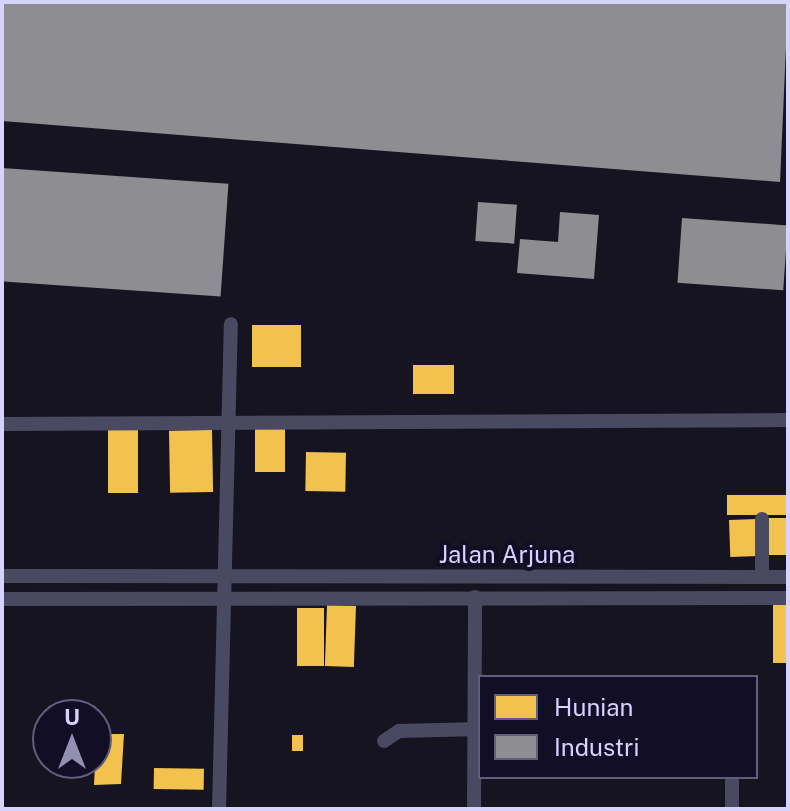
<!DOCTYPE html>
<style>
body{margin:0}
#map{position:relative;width:790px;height:811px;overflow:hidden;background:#161420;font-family:"Public Sans",sans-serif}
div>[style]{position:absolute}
.homes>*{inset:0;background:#f2c14e;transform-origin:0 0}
.industry>*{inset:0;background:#8d8d92;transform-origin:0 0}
.minor>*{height:14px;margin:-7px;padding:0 7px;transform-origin:7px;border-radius:7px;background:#494961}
span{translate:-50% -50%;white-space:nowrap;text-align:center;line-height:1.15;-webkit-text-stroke:8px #120e26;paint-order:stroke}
.street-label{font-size:24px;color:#d7d3ff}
.frame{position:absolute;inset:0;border:4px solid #d7d3ff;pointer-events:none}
.legend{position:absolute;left:478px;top:675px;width:280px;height:104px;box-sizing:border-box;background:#120e26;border:2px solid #615d7d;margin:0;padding:10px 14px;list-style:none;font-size:24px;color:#d7d3ff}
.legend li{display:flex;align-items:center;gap:16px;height:40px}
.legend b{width:40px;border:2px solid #615d7d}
.north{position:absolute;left:32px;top:699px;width:80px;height:80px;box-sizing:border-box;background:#120e26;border:2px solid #615d7d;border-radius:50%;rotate:0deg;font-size:22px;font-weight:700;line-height:32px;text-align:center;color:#d7d3ff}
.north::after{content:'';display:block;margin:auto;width:28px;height:36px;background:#9390b1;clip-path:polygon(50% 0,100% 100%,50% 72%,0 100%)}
</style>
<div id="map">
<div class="homes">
<div style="left:252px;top:325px;width:49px;height:42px"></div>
<div style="left:413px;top:365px;width:41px;height:29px"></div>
<div style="left:108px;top:428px;width:30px;height:65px"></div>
<div style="left:255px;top:429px;width:30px;height:43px"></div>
<div style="left:212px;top:430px;width:62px;height:43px;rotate:89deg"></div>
<div style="left:306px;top:452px;width:40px;height:39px;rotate:1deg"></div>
<div style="left:788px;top:495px;width:20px;height:61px;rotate:90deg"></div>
<div style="left:788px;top:518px;width:37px;height:24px;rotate:90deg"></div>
<div style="left:757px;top:519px;width:37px;height:28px;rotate:88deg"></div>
<div style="left:773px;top:604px;width:15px;height:59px"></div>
<div style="left:327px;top:605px;width:29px;height:61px;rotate:2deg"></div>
<div style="left:297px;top:608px;width:27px;height:58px"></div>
<div style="clip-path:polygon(111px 734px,124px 734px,121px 784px,94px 785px,96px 742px,111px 742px)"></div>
<div style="left:292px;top:735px;width:11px;height:16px"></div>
<div style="left:154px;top:768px;width:50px;height:21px;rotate:1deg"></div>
</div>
<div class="industry">
<div style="clip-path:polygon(2px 2px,788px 2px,780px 182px,2px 121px)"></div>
<div style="left:2px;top:168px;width:227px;height:113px;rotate:4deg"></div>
<div style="left:478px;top:202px;width:39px;height:39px;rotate:4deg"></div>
<div style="clip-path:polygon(560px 212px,599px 215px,594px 279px,517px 273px,520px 239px,558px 242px)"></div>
<div style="left:682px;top:218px;width:106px;height:65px;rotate:4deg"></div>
</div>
<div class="minor">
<div style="left:2px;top:424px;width:786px;rotate:-0.29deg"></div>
<div style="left:762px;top:519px;width:58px;rotate:90deg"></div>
<div style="left:2px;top:576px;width:786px;rotate:0.07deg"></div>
<div style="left:2px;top:599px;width:786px;rotate:-0.07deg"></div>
<div style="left:384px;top:741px;width:18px;rotate:-34deg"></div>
<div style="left:399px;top:731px;width:81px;rotate:-1.4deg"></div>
<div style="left:732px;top:777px;width:32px;rotate:90deg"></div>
<div style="left:219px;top:809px;width:485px;rotate:-88.6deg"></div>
<div style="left:474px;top:809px;width:212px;rotate:-89.7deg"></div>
</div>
<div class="street-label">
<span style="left:507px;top:555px">Jalan Arjuna</span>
</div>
<div class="frame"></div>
<ul class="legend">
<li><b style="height:22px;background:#f2c14e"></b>Hunian</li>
<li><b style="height:22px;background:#8d8d92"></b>Industri</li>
</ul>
<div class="north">U</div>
</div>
